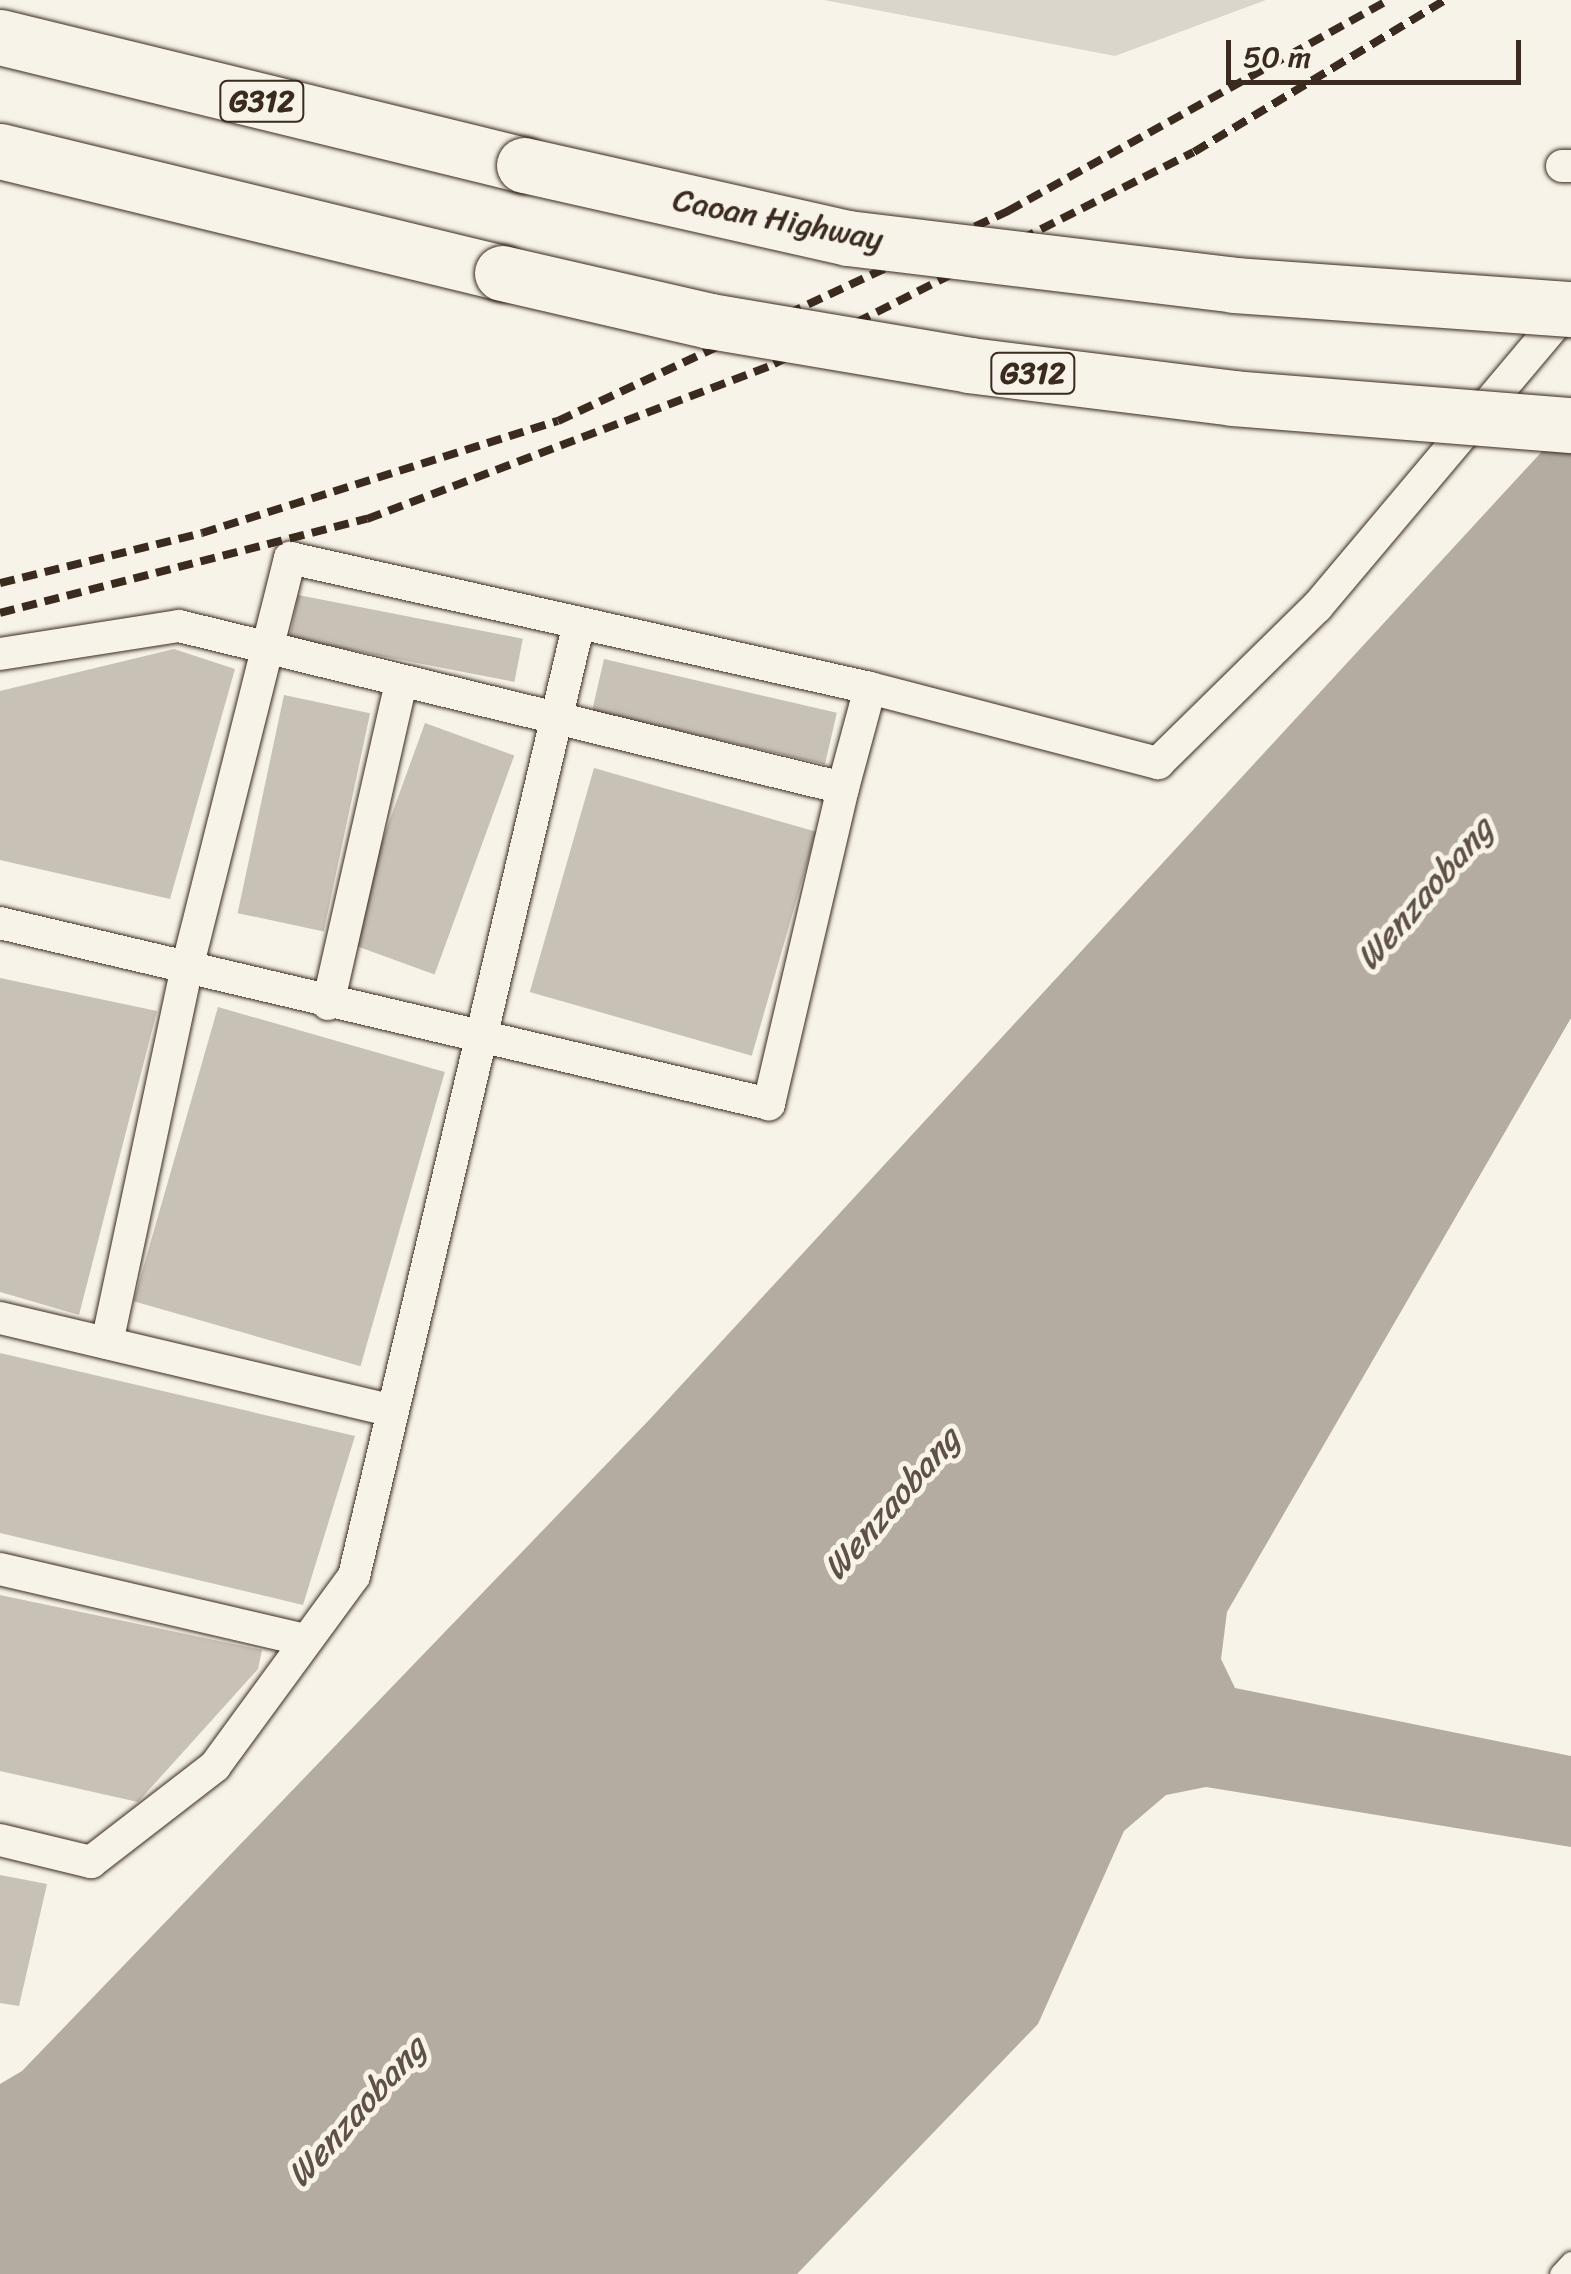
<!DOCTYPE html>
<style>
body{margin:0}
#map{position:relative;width:1571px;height:2274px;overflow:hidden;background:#f7f3e8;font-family:Sriracha,sans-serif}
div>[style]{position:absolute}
.green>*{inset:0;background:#dbd6cb}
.water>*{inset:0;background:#b4aca0}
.building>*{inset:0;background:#c8c1b6;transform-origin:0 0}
.roads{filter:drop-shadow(0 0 2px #3b2a1e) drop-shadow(0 0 2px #3b2a1e)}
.service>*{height:18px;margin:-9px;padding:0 9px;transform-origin:9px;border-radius:9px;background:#f7f3e8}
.minor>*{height:32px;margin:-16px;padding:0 16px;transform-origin:16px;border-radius:16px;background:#f7f3e8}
.trunk>*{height:55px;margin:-27.5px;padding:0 27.5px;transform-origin:27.5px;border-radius:27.5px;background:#f7f3e8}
.rail>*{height:8px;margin-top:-4px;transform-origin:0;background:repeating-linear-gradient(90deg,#3b2a1e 0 15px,transparent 0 23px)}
.bridges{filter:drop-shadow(0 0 2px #3b2a1e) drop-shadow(0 0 2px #3b2a1e)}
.trunk-bridge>*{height:55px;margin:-27.5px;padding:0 27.5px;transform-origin:27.5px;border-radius:27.5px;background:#f7f3e8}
span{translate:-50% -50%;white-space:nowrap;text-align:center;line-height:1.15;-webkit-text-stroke:10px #f7f3e8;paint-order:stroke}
.shield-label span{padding:2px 8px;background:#f7f3e8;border:2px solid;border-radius:8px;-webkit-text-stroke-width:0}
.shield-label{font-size:30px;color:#3b2a1e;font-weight:700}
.street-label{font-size:32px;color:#3b2a1e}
.water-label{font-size:35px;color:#5f5145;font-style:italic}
.scale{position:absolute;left:1226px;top:40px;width:295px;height:45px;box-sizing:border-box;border:5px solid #3b2a1e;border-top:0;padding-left:12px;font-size:30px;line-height:35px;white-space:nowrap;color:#3b2a1e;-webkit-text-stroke:8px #f7f3e8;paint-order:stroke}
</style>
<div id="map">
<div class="green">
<div style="clip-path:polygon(824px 0,1266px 0,1115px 56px)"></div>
</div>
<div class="water">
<div style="clip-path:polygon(1571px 420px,1571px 1018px,1227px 1612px,1221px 1659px,1235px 1688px,1571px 1756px,1571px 1847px,1206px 1787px,1166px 1795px,1124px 1831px,1038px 2024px,797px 2274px,0 2274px,0 2084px,22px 2071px,650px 1419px)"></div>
</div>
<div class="building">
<div style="left:298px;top:595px;width:229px;height:44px;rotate:11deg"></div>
<div style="clip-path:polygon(174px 649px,235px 669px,170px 899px,0 860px,0 691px)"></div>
<div style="left:604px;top:659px;width:239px;height:53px;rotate:13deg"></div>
<div style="left:284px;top:695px;width:88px;height:223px;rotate:12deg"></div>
<div style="left:425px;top:723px;width:95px;height:233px;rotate:20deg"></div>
<div style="left:594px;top:768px;width:231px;height:233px;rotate:16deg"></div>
<div style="clip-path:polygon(0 978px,157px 1011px,79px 1315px,0 1292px)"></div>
<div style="left:218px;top:1007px;width:236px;height:306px;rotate:16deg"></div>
<div style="clip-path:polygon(0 1353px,355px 1436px,303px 1605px,0 1533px)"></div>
<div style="clip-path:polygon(0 1595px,262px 1650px,258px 1669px,138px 1802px,0 1771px)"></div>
<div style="clip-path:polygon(0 1875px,47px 1884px,19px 2006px,0 2003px)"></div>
</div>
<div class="roads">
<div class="service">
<div style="left:1559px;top:2274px;width:18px;rotate:-47deg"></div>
</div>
<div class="minor">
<div style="left:1562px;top:166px;width:9px"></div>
<div style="left:0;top:654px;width:181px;rotate:-8.9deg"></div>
<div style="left:179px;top:626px;width:683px;rotate:13.71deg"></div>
<div style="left:843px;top:788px;width:325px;rotate:103.2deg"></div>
<div style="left:769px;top:1104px;width:790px;rotate:-166.76deg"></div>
<div style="left:870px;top:688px;width:298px;rotate:14.6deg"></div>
<div style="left:1158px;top:763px;width:223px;rotate:-44.5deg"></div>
<div style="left:1317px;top:607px;width:395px;rotate:-49.9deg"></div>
<div style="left:328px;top:1004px;width:330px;rotate:-77.2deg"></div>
<div style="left:0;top:1318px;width:403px;rotate:13.3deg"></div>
<div style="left:107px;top:1343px;width:383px;rotate:-78deg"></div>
<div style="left:187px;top:968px;width:423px;rotate:-75.9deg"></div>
<div style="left:290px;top:558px;width:594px;rotate:12.63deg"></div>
<div style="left:870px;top:688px;width:104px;rotate:105.1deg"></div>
<div style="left:0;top:1569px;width:314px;rotate:13.1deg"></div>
<div style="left:0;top:1840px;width:94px;rotate:13.6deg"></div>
<div style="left:91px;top:1862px;width:157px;rotate:-37.7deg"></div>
<div style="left:215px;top:1766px;width:235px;rotate:-53.8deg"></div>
<div style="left:354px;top:1576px;width:979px;rotate:-76.72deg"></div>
</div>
<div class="trunk">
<div style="left:0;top:37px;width:539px;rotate:13.73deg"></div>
<div style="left:0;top:151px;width:517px;rotate:13.66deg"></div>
</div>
</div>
<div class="rail">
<div style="left:0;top:583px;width:208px;rotate:-13.9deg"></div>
<div style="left:202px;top:533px;width:373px;rotate:-17.5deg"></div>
<div style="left:558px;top:421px;width:497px;rotate:-25deg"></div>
<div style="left:1008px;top:211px;width:435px;rotate:-29deg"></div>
<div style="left:0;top:613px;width:379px;rotate:-14.4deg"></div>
<div style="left:367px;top:519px;width:436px;rotate:-20.8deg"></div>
<div style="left:774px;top:364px;width:470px;rotate:-26.8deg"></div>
<div style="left:1194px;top:152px;width:293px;rotate:-31.2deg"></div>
</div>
<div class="bridges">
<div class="trunk-bridge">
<div style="left:524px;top:165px;width:332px;rotate:12.7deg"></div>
<div style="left:848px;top:238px;width:389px;rotate:6.9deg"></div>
<div style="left:1234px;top:285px;width:338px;rotate:4.1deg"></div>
<div style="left:502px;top:273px;width:213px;rotate:13deg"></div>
<div style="left:710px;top:321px;width:263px;rotate:9.6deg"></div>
<div style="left:969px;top:365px;width:266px;rotate:7.1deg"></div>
<div style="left:1233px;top:398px;width:339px;rotate:4.6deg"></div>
</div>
</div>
<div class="shield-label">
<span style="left:262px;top:101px">G312</span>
<span style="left:1033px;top:373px">G312</span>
</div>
<div class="street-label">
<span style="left:778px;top:220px;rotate:11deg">Caoan Highway</span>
</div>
<div class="water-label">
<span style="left:1424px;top:893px;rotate:-49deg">Wenzaobang</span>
<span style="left:891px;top:1503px;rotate:-49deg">Wenzaobang</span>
<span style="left:356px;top:2111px;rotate:-48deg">Wenzaobang</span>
</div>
<div class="scale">50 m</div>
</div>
